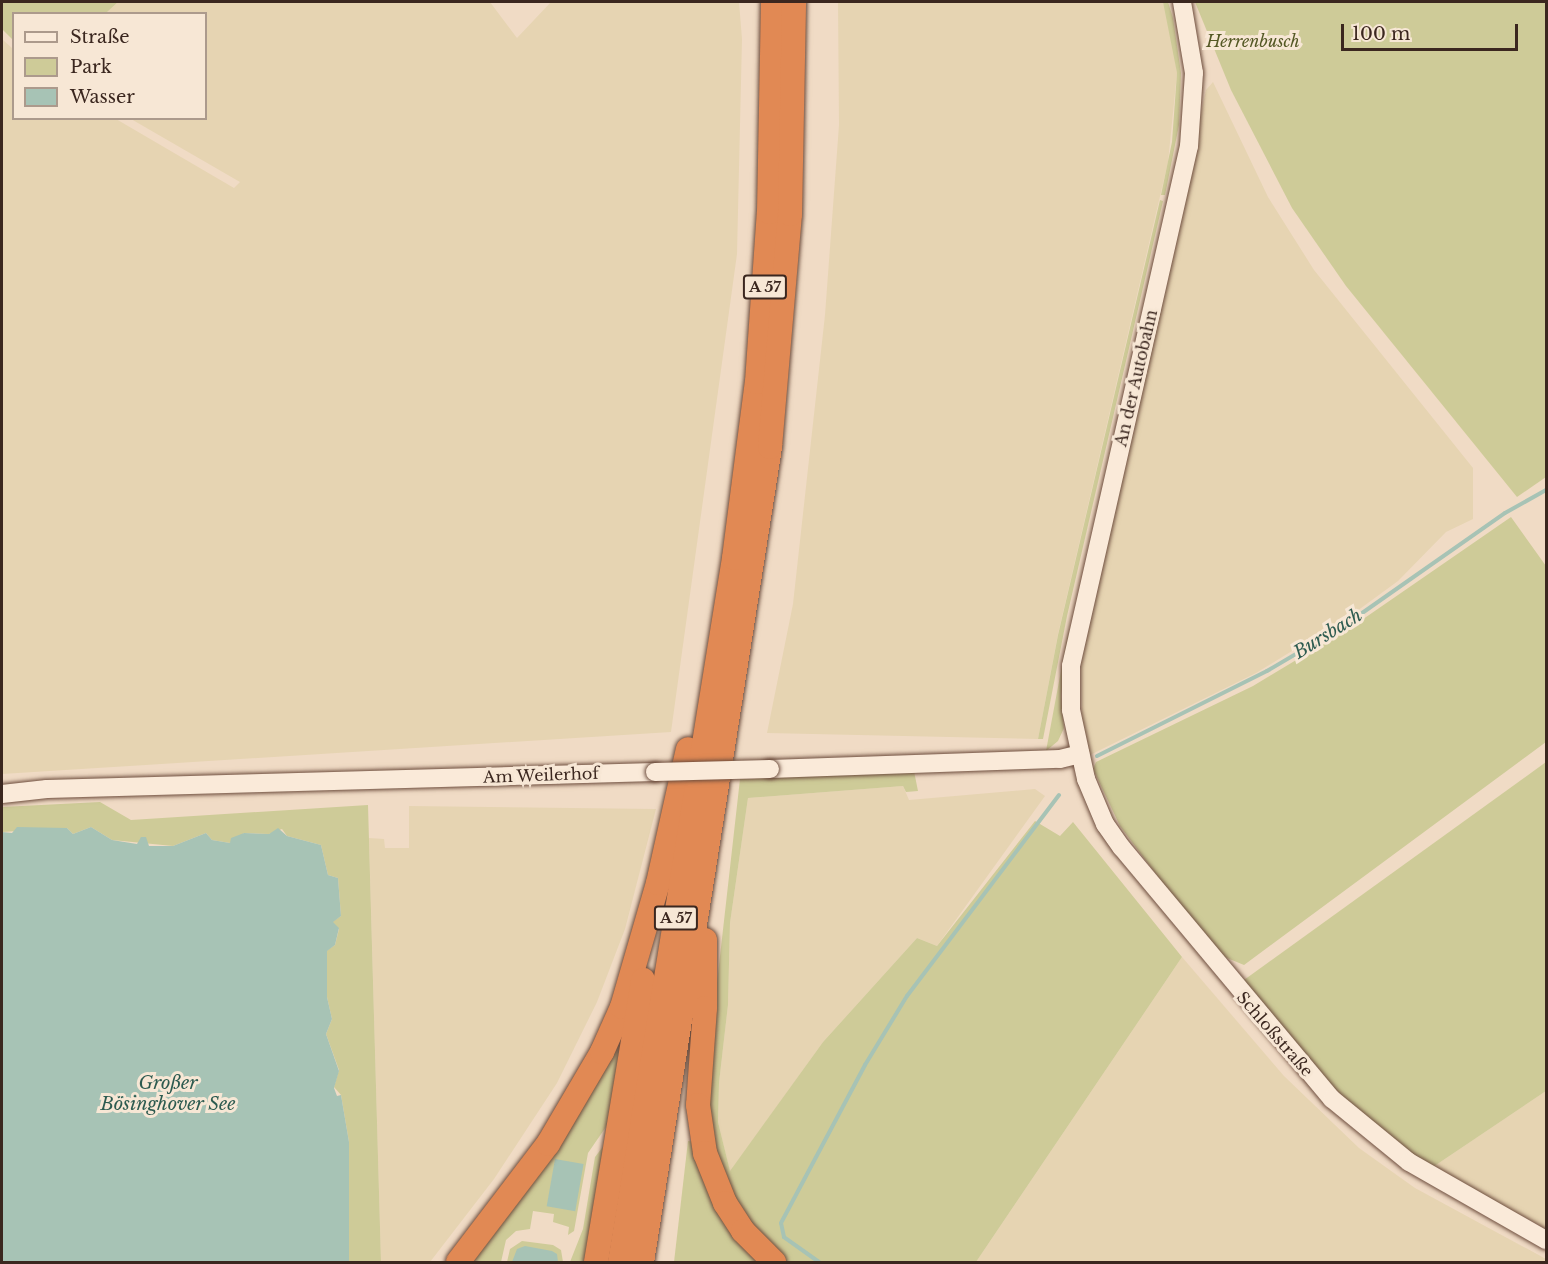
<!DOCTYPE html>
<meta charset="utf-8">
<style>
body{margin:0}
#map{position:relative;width:1548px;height:1264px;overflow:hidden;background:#f0dbc5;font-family:"Libre Baskerville",serif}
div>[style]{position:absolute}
.farmland>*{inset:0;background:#e6d4b2}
.green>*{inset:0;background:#cecb98}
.water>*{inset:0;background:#a7c3b5;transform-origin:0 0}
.stream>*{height:4px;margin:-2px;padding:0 2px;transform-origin:2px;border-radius:2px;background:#a7c3b5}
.roads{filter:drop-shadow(0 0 2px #6d4d3d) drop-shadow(0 0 2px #6d4d3d)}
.secondary>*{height:18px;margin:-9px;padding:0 9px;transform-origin:9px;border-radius:9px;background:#faead9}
.highway>*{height:24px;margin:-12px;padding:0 12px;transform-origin:12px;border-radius:12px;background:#e18954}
.bridges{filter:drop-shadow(0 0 2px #6d4d3d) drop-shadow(0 0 2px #6d4d3d)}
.secondary-bridge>*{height:18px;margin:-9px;padding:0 9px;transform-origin:9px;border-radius:9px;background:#faead9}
span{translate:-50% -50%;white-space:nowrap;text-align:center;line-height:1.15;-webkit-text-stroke:6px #f7e7d5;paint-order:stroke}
.shield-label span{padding:2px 4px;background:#f7e7d5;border:2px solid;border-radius:4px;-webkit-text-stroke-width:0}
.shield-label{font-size:15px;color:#3b271f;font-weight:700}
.park-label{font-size:16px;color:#545825;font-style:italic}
.street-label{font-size:16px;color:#3b271f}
.water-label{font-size:18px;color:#2d5b50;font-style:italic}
.frame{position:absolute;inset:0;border:3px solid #3b271f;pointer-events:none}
.legend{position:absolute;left:12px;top:12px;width:195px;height:108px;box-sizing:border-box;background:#f7e7d5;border:2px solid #ac9a8c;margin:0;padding:8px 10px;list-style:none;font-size:18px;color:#3b271f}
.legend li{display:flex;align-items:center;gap:12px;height:30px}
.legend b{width:30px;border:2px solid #ac9a8c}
.scale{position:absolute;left:1341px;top:24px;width:177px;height:27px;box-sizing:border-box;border:3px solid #3b271f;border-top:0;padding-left:8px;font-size:18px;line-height:21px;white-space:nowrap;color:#3b271f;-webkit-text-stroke:4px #f7e7d5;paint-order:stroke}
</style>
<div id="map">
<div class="farmland">
<div style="clip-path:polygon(118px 2px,490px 2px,517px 38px,551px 2px,739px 2px,742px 39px,737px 254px,671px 732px,2px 774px,2px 39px,13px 49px,14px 118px,116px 119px,234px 188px,240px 182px,131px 119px,206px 118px,206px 14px,106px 13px)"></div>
<div style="clip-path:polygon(838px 2px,1163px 2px,1168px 18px,1177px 73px,1168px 162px,1058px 634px,1038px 739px,767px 733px,793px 604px,825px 315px,839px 125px)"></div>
<div style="clip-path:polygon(1213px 82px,1268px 197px,1314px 270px,1473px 468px,1473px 519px,1446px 532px,1398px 581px,1357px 611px,1256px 673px,1090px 755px,1082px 725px,1081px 663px,1206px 90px)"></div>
<div style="clip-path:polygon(903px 786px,909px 800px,1035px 789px,1045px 796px,937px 946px,917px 938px,823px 1042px,730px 1172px,718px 1122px,719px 1083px,728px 1005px,730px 923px,748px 798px)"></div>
<div style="clip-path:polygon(409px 806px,656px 809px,625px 929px,597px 1002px,557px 1083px,494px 1179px,430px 1262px,381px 1262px,369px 838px,384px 839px,385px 848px,409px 848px)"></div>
<div style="clip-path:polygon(1182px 957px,1284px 1076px,1359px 1148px,1415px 1188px,1546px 1259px,1546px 1262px,976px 1262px)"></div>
<div style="clip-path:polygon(1546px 1091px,1546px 1229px,1433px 1167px)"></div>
</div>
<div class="green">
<div style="clip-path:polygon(2px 2px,118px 2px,106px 13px,14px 14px,13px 40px,2px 29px)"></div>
<div style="clip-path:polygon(1163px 2px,1168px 2px,1173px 18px,1181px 73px,1179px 125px,1165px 195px,1161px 195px,1172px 142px,1177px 73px)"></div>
<div style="clip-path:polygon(1195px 2px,1546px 2px,1546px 477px,1517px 497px,1346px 286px,1292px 208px,1231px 90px)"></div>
<div style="clip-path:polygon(1160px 200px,1163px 201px,1067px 616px,1043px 739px,1038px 739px,1058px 635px)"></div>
<div style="clip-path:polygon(1511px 517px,1546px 566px,1546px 742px,1244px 965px,1215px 953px,1120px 826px,1093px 769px,1096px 762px,1253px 686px,1356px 624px)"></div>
<div style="clip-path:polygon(1069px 628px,1061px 696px,1064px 728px,1058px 741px,1046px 751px)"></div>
<div style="clip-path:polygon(1546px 762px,1546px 1091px,1433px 1167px,1378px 1133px,1294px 1046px,1244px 980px)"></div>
<div style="clip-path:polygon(914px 771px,918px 791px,906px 792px,903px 786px,748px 798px,730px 923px,728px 1005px,719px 1083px,718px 1122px,730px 1171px,823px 1042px,917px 938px,937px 946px,1035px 821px,1060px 836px,1073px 822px,1182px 957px,976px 1262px,787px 1262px,759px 1235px,726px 1185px,707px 1117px,712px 1027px,740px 779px,755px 779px,757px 775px)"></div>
<div style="clip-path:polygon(100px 802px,131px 820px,368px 805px,381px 1262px,349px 1262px,349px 1142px,341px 1095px,334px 1087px,339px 1070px,326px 1034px,332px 1019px,327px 997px,326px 951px,335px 945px,339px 929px,332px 922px,341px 916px,338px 878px,328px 875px,321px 845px,287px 836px,282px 829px,269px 834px,244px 833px,230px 843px,212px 840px,206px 833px,173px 846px,112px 840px,91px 827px,73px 834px,67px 828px,2px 832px,2px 807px)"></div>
<div style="clip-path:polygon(626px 1019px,608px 1124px,588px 1153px,574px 1231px,568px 1235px,569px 1227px,553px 1222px,554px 1214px,533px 1211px,530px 1229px,516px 1231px,506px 1240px,501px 1262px,466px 1262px)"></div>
<div style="clip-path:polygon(688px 1141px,696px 1142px,764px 1262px,674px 1262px)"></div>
<div style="clip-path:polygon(605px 1144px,586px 1262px,570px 1262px,583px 1229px,595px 1157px)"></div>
<div style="clip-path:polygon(522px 1241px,553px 1245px,561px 1250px,563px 1262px,507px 1262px,510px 1249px)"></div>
</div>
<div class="water">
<div style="clip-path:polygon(17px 827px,67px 828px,73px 834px,91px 827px,112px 840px,137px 844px,141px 837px,146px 837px,149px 846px,173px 846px,206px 833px,212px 840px,230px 843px,231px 838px,244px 833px,269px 834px,278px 828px,287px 836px,321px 845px,328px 875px,338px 878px,341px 916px,333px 922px,339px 928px,335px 945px,327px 951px,327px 997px,332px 1019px,326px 1034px,339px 1071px,334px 1088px,337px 1096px,341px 1095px,349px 1142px,349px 1262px,2px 1262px,2px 832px,12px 833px)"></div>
<div style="left:555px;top:1159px;width:29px;height:48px;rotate:10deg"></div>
<div style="clip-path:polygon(525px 1246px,552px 1251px,557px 1254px,558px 1262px,512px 1262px,517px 1249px)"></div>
</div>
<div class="stream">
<div style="left:1097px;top:756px;width:190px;rotate:-26.6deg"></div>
<div style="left:1267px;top:671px;width:91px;rotate:-30.5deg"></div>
<div style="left:1345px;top:625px;width:195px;rotate:-35deg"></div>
<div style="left:1505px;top:513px;width:47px;rotate:-29.3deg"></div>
<div style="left:819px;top:1262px;width:43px;rotate:-144.5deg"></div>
<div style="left:784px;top:1237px;width:14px;rotate:-102deg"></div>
<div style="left:781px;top:1223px;width:179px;rotate:-62deg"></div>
<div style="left:865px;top:1065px;width:81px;rotate:-58.7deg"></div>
<div style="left:907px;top:996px;width:252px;rotate:-52.9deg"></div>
</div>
<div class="roads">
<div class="secondary">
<div style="left:1182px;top:2px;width:72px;rotate:80.4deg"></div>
<div style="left:1194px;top:73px;width:73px;rotate:93.9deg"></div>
<div style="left:1189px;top:146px;width:533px;rotate:102.79deg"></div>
<div style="left:1071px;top:666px;width:44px;rotate:90deg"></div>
<div style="left:1071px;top:710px;width:71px;rotate:77.7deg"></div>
<div style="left:1086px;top:779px;width:49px;rotate:67.1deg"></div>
<div style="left:1105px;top:824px;width:29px;rotate:55deg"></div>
<div style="left:1122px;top:848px;width:327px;rotate:50.1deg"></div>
<div style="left:1332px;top:1099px;width:99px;rotate:39.3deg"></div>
<div style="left:1409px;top:1162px;width:158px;rotate:29.7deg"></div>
<div style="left:770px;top:769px;width:290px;rotate:-2deg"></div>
<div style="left:1060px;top:759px;width:21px;rotate:-14deg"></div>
<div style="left:2px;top:794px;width:45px;rotate:-6.3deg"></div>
<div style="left:47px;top:789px;width:608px;rotate:-1.6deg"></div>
</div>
<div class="highway">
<div style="left:705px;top:940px;width:68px;rotate:90deg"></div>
<div style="left:705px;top:1008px;width:97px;rotate:94.1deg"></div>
<div style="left:698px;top:1105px;width:49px;rotate:81.7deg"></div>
<div style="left:705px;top:1153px;width:54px;rotate:68.2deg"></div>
<div style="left:725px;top:1203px;width:33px;rotate:57deg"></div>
<div style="left:743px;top:1231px;width:44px;rotate:45deg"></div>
<div style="left:458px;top:1262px;width:148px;rotate:-52.7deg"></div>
<div style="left:548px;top:1144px;width:107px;rotate:-59.6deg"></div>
<div style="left:602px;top:1052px;width:49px;rotate:-66deg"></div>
<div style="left:622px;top:1007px;width:129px;rotate:-73.8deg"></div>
<div style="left:658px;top:883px;width:137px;rotate:-77.4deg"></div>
<div style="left:596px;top:1262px;width:286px;rotate:-80.5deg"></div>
<div style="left:620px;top:1262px;width:713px;rotate:-80.8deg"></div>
<div style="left:734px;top:558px;width:177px;rotate:-82.6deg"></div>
<div style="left:757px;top:382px;width:170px;rotate:-86deg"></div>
<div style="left:769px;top:212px;width:210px;rotate:-88.9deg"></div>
<div style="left:642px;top:1262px;width:825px;rotate:-81.07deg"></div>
<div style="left:770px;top:447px;width:234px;rotate:-85.1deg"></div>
<div style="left:790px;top:214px;width:212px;rotate:-88.9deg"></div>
</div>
</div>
<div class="bridges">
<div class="secondary-bridge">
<div style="left:655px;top:772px;width:115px;rotate:-1.5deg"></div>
</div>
</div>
<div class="shield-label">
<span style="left:765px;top:287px">A 57</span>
<span style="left:676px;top:918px">A 57</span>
</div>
<div class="park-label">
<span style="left:1253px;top:41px">Herrenbusch</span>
</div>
<div class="street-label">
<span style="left:1136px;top:378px;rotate:-77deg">An der Autobahn</span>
<span style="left:541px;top:775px;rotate:-2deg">Am Weilerhof</span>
<span style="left:1275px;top:1034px;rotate:49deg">Schloßstraße</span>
</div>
<div class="water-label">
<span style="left:1328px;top:634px;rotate:-32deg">Bursbach</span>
<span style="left:168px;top:1094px">Großer<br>Bösinghover See</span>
</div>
<div class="frame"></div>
<ul class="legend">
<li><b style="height:8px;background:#faead9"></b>Straße</li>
<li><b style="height:16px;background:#cecb98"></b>Park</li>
<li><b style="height:16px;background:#a7c3b5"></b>Wasser</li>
</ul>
<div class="scale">100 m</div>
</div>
